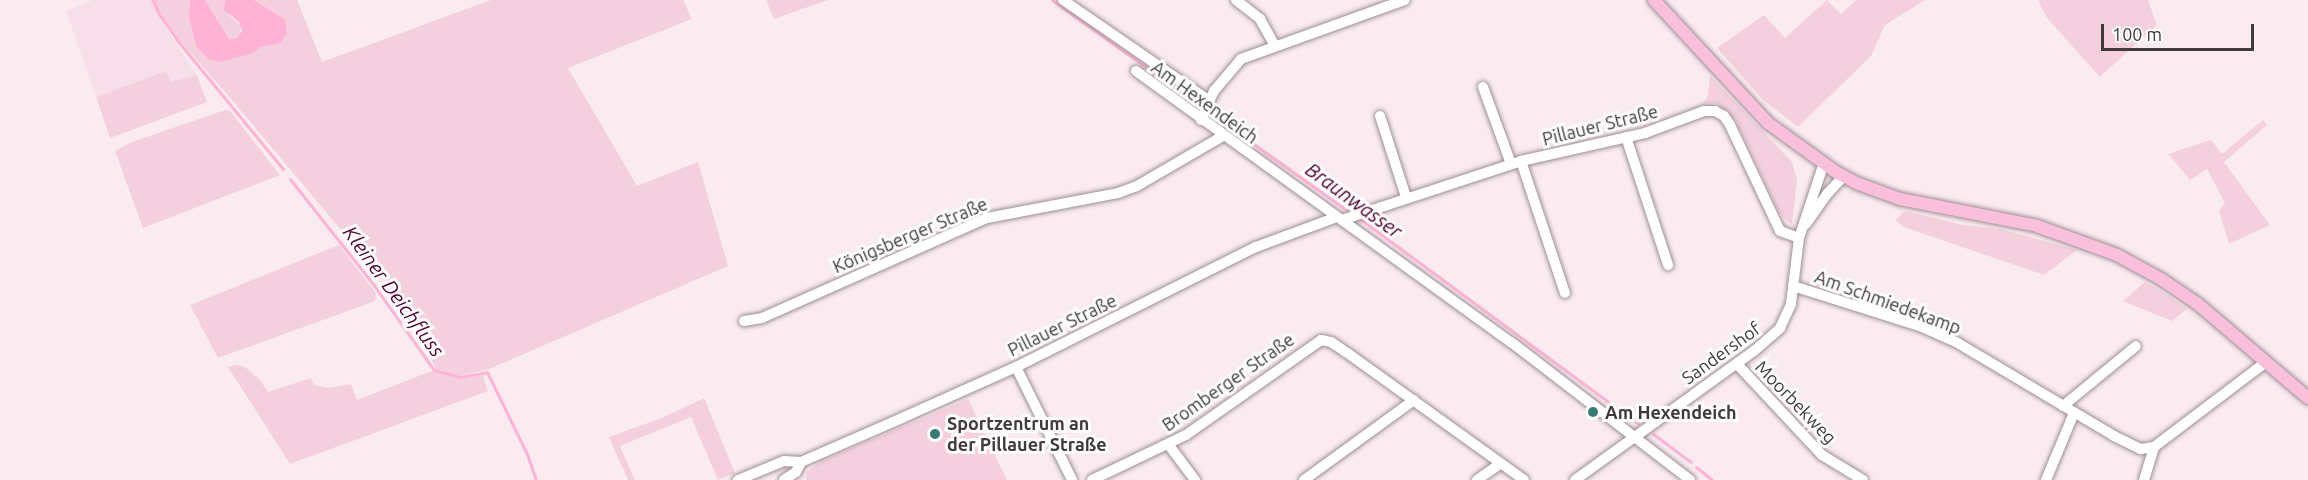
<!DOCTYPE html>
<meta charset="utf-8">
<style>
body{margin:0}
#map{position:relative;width:2308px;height:480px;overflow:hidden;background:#faebf1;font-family:Ubuntu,sans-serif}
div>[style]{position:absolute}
.built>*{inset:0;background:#f7dfe9}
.green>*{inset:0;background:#f4d0df}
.water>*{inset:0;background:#feb3d5}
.stream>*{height:3px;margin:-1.5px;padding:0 1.5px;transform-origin:1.5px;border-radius:1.5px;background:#feb3d5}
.roads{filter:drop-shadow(0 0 2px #9d8f95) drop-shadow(0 0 2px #9d8f95)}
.minor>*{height:10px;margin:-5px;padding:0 5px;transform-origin:5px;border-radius:5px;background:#fff}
.major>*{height:12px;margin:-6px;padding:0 6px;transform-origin:6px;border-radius:6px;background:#fabfdb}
.dots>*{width:16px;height:16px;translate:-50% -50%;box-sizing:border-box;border:3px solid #fdfdfd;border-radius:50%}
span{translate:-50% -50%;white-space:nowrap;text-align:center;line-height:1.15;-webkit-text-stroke:6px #fdfdfd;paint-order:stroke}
.street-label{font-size:18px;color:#403a3c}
.poi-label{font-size:18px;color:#403a3c;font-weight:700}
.left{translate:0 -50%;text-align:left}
.water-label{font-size:20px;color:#500031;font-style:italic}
.scale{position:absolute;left:2101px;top:24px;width:153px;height:27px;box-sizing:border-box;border:3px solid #403a3c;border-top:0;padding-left:8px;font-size:18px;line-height:21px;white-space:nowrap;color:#403a3c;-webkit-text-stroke:4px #fdfdfd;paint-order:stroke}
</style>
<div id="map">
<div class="built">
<div style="clip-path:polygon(92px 0,150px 0,158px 16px,197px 75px,171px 83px,166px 71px,96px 97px,66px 11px)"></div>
</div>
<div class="green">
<div style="clip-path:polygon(150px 0,190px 0,196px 46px,251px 54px,262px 47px,281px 43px,287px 33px,285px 19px,254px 0,297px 0,322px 62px,491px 0,683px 0,692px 19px,568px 68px,637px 186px,698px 162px,728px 266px,489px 369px,460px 376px,437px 370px,394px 293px,226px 93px,158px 16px)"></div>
<div style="clip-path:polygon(205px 0,225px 0,224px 2px,230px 16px,241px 26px,239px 35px,229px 40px)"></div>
<div style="clip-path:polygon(766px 0,828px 0,774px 19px)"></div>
<div style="clip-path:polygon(1827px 0,1841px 14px,1856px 0,1925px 0,1885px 25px,1871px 56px,1798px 127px,1763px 100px,1717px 48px,1764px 15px,1785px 38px)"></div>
<div style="clip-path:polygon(2038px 0,2148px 0,2157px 25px,2100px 77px,2047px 18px)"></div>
<div style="clip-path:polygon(166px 71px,171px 82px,197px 75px,207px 102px,110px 138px,96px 97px)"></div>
<div style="clip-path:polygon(1710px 76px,1792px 162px,1797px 180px,1792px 225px,1780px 214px,1736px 120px,1717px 103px,1703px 103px,1708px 96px)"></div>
<div style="clip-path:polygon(225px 110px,230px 111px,280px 175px,143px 228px,115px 151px,132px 142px)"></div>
<div style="clip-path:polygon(2263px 120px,2267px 125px,2224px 162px,2270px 225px,2229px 244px,2219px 211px,2225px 203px,2207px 169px,2190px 180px,2168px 154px,2211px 140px,2222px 154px)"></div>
<div style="clip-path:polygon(1905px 211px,1963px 225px,2000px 229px,2077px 250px,2044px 275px,1904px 227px,1895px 220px)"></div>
<div style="clip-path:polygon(339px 245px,376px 293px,375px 301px,218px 358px,190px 305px)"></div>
<div style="clip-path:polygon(2145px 282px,2159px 290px,2187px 309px,2172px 321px,2123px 301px)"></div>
<div style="clip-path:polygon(236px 365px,245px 367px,260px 380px,268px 392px,311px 378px,314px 385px,328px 388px,351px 384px,357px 400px,434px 370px,460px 379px,483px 375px,488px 391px,290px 464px,228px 367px)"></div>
<div style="clip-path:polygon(704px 398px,735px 473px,718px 480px,691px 417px,620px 446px,635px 480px,628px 480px,609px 437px,662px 418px)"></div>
<div style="clip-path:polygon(968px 399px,1007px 480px,806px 480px,807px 472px,819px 462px)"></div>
</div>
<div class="water">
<div style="clip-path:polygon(190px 0,205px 0,229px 39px,236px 38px,242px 31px,239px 22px,224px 10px,225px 0,254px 0,285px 19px,287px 33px,281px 43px,262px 47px,251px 54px,219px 62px,208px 59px,196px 46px,189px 17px)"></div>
</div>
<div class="stream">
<div style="left:153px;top:0;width:15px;rotate:67deg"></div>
<div style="left:159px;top:14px;width:32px;rotate:55deg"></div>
<div style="left:177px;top:40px;width:167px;rotate:50.6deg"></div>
<div style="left:1052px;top:0;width:367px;rotate:35.5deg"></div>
<div style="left:290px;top:179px;width:134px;rotate:51.7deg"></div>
<div style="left:373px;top:284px;width:105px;rotate:54.7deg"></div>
<div style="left:434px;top:370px;width:27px;rotate:15deg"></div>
<div style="left:460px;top:377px;width:27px;rotate:-10deg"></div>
<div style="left:487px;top:372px;width:91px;rotate:64deg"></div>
<div style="left:527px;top:454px;width:28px;rotate:71deg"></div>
<div style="left:1359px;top:218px;width:347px;rotate:36.4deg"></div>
<div style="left:1653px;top:434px;width:47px;rotate:36.4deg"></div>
<div style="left:1696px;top:467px;width:21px;rotate:39deg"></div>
</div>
<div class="roads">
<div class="minor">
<div style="left:1063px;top:0;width:176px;rotate:34.6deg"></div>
<div style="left:1236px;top:0;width:31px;rotate:38deg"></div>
<div style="left:1260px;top:19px;width:31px;rotate:61deg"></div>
<div style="left:1136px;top:71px;width:463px;rotate:35.9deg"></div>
<div style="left:1511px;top:342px;width:226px;rotate:37.6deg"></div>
<div style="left:1483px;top:87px;width:82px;rotate:70deg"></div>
<div style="left:1380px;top:116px;width:85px;rotate:72.2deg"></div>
<div style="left:1201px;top:120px;width:32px;rotate:-66deg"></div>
<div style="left:1214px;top:91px;width:42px;rotate:-49.8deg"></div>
<div style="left:1241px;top:59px;width:174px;rotate:-19.8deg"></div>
<div style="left:1626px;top:137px;width:135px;rotate:71.8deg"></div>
<div style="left:1521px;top:161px;width:139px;rotate:71.6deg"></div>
<div style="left:1342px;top:220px;width:188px;rotate:-18.2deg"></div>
<div style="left:1521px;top:161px;width:127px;rotate:-12.7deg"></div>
<div style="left:1645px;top:133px;width:63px;rotate:-20.4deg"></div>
<div style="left:1704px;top:111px;width:11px"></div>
<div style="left:1715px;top:111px;width:10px;rotate:29deg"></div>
<div style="left:1724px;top:116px;width:11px;rotate:56deg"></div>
<div style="left:1730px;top:125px;width:117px;rotate:64.7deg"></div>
<div style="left:1780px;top:231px;width:20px;rotate:20deg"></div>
<div style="left:1806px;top:224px;width:38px;rotate:-55deg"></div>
<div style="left:1828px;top:193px;width:23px;rotate:-47deg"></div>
<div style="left:1793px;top:286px;width:135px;rotate:17.6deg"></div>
<div style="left:1922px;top:327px;width:37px;rotate:24deg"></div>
<div style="left:1956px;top:342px;width:184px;rotate:30.7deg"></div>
<div style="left:2114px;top:436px;width:30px;rotate:26deg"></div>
<div style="left:2141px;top:449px;width:13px;rotate:-9deg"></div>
<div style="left:2154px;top:447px;width:141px;rotate:-37.2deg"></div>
<div style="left:744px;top:321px;width:18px;rotate:-9deg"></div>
<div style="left:762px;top:318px;width:246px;rotate:-24deg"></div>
<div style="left:987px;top:218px;width:133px;rotate:-10.8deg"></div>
<div style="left:1118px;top:193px;width:20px;rotate:-20deg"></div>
<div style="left:1137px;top:186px;width:99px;rotate:-30.2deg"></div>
<div style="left:1737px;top:364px;width:125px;rotate:47deg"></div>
<div style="left:1822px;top:455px;width:48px;rotate:31.4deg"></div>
<div style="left:1016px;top:367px;width:126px;rotate:63.6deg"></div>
<div style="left:2063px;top:406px;width:94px;rotate:-39.4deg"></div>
<div style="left:1168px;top:444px;width:45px;rotate:53.1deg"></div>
<div style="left:738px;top:480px;width:50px;rotate:-22.4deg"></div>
<div style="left:784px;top:461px;width:17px;rotate:3deg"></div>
<div style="left:801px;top:462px;width:110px;rotate:-23.5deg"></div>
<div style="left:902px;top:418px;width:125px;rotate:-24.1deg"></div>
<div style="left:1016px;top:367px;width:268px;rotate:-26.6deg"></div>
<div style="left:1256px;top:247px;width:86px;rotate:-20.3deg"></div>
<div style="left:784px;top:480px;width:14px;rotate:-34deg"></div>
<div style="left:796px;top:472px;width:11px;rotate:-63deg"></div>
<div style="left:1092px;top:480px;width:104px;rotate:-25.6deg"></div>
<div style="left:1186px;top:435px;width:165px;rotate:-35.1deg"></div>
<div style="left:1321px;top:340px;width:10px;rotate:11deg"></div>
<div style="left:1331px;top:342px;width:18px;rotate:34deg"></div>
<div style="left:1346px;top:352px;width:219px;rotate:35.7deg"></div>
<div style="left:1304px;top:480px;width:136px;rotate:-36deg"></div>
<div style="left:1477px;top:480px;width:28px;rotate:-35deg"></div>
<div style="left:1575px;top:480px;width:221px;rotate:-35.8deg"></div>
<div style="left:1754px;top:351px;width:35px;rotate:-41deg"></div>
<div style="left:1780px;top:328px;width:26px;rotate:-65deg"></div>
<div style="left:1791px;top:304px;width:66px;rotate:-83.1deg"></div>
<div style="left:1799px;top:238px;width:79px;rotate:-71.6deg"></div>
<div style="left:2046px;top:480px;width:73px;rotate:-67.3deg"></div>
<div style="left:2144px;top:480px;width:34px;rotate:-73deg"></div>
</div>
<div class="major">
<div style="left:1654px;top:0;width:168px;rotate:47.2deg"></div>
<div style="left:1768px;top:123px;width:84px;rotate:35.8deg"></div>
<div style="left:1836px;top:172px;width:26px;rotate:28deg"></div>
<div style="left:1859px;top:184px;width:44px;rotate:20.1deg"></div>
<div style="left:1900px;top:199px;width:140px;rotate:11.1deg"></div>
<div style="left:2037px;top:226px;width:85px;rotate:19.9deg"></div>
<div style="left:2117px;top:255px;width:50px;rotate:28.6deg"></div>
<div style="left:2161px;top:279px;width:45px;rotate:34deg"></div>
<div style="left:2198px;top:304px;width:145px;rotate:40.5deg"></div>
</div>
</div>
<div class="dots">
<div style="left:1593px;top:412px;background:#347c76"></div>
<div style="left:935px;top:434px;background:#347c76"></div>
</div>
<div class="street-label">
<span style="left:1205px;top:102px;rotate:36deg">Am Hexendeich</span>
<span style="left:1600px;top:125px;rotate:-14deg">Pillauer Straße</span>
<span style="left:910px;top:235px;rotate:-23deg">Königsberger Straße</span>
<span style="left:1888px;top:302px;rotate:20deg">Am Schmiedekamp</span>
<span style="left:1062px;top:325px;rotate:-26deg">Pillauer Straße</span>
<span style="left:1721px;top:353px;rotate:-36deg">Sandershof</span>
<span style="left:1228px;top:382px;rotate:-35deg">Bromberger Straße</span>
<span style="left:1796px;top:402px;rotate:46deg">Moorbekweg</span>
</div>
<div class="poi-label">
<span class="left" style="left:1605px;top:412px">Am Hexendeich</span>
<span class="left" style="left:947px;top:434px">Sportzentrum an<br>der Pillauer Straße</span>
</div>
<div class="water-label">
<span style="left:1354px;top:200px;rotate:36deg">Braunwasser</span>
<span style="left:394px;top:291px;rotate:54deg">Kleiner Deichfluss</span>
</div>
<div class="scale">100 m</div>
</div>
